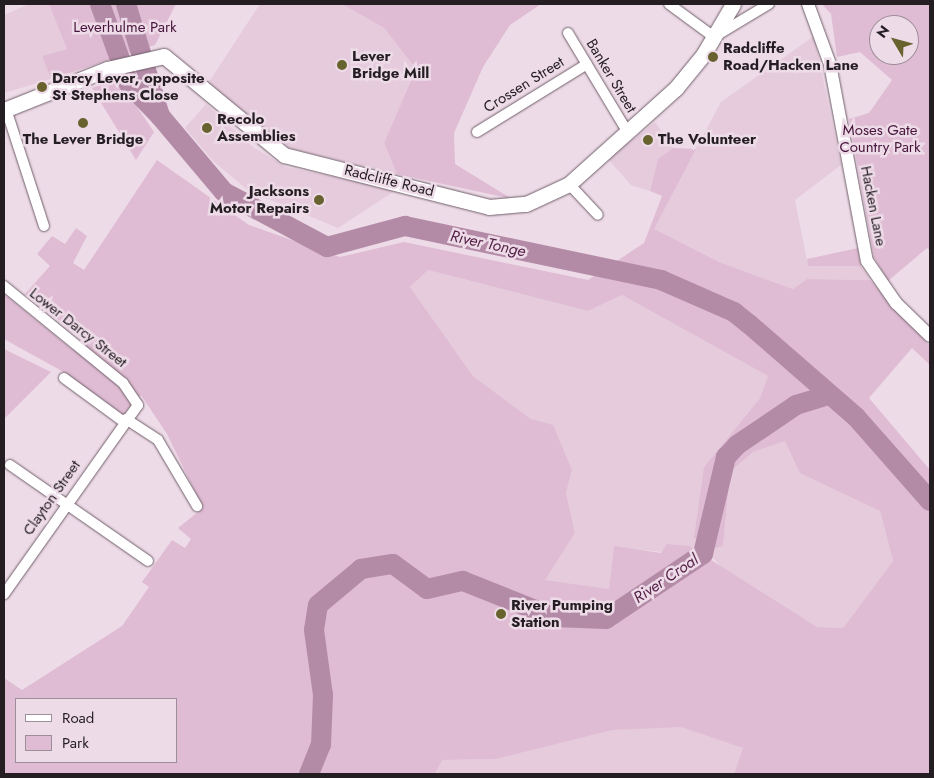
<!DOCTYPE html>
<style>
body{margin:0}
#map{position:relative;width:934px;height:778px;overflow:hidden;background:#eedbe8;font-family:Jost,sans-serif}
div>[style]{position:absolute}
.built>*{inset:0;background:#e5cbdc}
.green>*{inset:0;background:#dfbcd3}
.river>*{height:20px;margin:-10px;padding:0 10px;transform-origin:10px;border-radius:10px;background:#b48ba7}
.roads{filter:drop-shadow(0 0 1px #705f6a) drop-shadow(0 0 1px #705f6a)}
.minor>*{height:10px;margin:-5px;padding:0 5px;transform-origin:5px;border-radius:5px;background:#fff}
.tertiary>*{height:12px;margin:-6px;padding:0 6px;transform-origin:6px;border-radius:6px;background:#fff}
.secondary>*{height:15px;margin:-7.5px;padding:0 7.5px;transform-origin:7.5px;border-radius:7.5px;background:#fff}
.dots>*{width:14px;height:14px;translate:-50% -50%;box-sizing:border-box;border:2px solid #eedbe8;border-radius:50%}
span{translate:-50% -50%;white-space:nowrap;text-align:center;line-height:1.15;-webkit-text-stroke:5px #eedbe8;paint-order:stroke}
.park-label{font-size:15px;color:#47153b}
.poi-label{font-size:15px;color:#241d22;font-weight:700}
.left{translate:0 -50%;text-align:left}
.right{translate:-100% -50%;text-align:right}
.street-label{font-size:15px;color:#241d22}
.water-label{font-size:16px;color:#57244a;font-style:italic}
.frame{position:absolute;inset:0;border:5px solid #241d22;pointer-events:none}
.legend{position:absolute;left:15px;top:698px;width:162px;height:65px;box-sizing:border-box;background:#eedbe8;border:1px solid #9d8f99;margin:0;padding:6px 9px;list-style:none;font-size:15px;color:#241d22}
.legend li{display:flex;align-items:center;gap:10px;height:25px}
.legend b{width:25px;border:1px solid #9d8f99}
.north{position:absolute;left:869px;top:15px;width:50px;height:50px;box-sizing:border-box;background:#eedbe8;border:1px solid #9d8f99;border-radius:50%;rotate:307deg;font-size:14px;font-weight:700;line-height:20px;text-align:center;color:#241d22}
.north::after{content:'';display:block;margin:auto;width:18px;height:22px;background:#68622f;clip-path:polygon(50% 0,100% 100%,50% 72%,0 100%)}
</style>
<div id="map">
<div class="built">
<div style="clip-path:polygon(29px 4px,50px 4px,67px 49px,42px 56px,51px 79px,4px 93px,4px 15px)"></div>
<div style="clip-path:polygon(260px 4px,342px 4px,384px 28px,416px 69px,384px 143px,397px 174px,292px 149px,264px 134px,207px 85px)"></div>
<div style="clip-path:polygon(814px 36px,841px 165px,795px 200px,808px 266px,861px 266px,870px 280px,807px 279px,793px 289px,719px 262px,653px 229px,721px 102px)"></div>
<div style="clip-path:polygon(206px 104px,253px 147px,286px 167px,396px 190px,338px 228px,249px 191px,213px 161px,185px 128px)"></div>
<div style="clip-path:polygon(655px 122px,673px 148px,658px 159px,650px 191px,631px 185px,608px 159px)"></div>
<div style="clip-path:polygon(428px 270px,588px 311px,622px 295px,768px 376px,760px 398px,704px 467px,723px 546px,730px 472px,753px 452px,785px 441px,846px 494px,880px 511px,893px 561px,843px 628px,817px 627px,727px 573px,712px 557px,614px 547px,609px 589px,544px 580px,575px 533px,566px 493px,572px 470px,531px 419px,473px 376px,410px 287px)"></div>
<div style="clip-path:polygon(681px 726px,744px 748px,734px 774px,435px 774px,441px 760px,496px 759px,613px 730px)"></div>
</div>
<div class="green">
<div style="clip-path:polygon(49px 4px,176px 4px,155px 45px,51px 79px,42px 56px,67px 49px)"></div>
<div style="clip-path:polygon(342px 4px,541px 4px,510px 25px,483px 67px,454px 133px,455px 164px,512px 199px,397px 174px,384px 143px,416px 69px,384px 28px)"></div>
<div style="clip-path:polygon(evenodd,822px 4px,930px 4px,930px 250px,927px 248px,888px 281px,874px 257px,849px 119px,869px 113px,892px 80px,860px 52px,837px 57px,831px 14px,822px 4px,879px 25px,909px 25px,909px 55px,879px 55px,879px 25px)"></div>
<div style="clip-path:polygon(118px 79px,154px 132px,136px 160px,92px 88px)"></div>
<div style="clip-path:polygon(evenodd,673px 148px,696px 149px,654px 229px,719px 262px,793px 289px,807px 279px,870px 280px,930px 346px,930px 365px,912px 348px,869px 398px,930px 470px,930px 774px,734px 774px,743px 748px,681px 727px,613px 730px,496px 759px,442px 760px,435px 774px,4px 774px,4px 678px,22px 690px,122px 626px,149px 587px,142px 582px,172px 540px,185px 548px,191px 539px,178px 528px,203px 508px,167px 434px,141px 395px,123px 415px,60px 370px,4px 339px,4px 294px,73px 350px,82px 338px,25px 294px,50px 266px,37px 254px,52px 236px,65px 244px,76px 228px,87px 236px,73px 263px,84px 270px,157px 160px,249px 225px,340px 257px,404px 242px,588px 280px,644px 243px,662px 196px,650px 191px,658px 159px,673px 148px,428px 270px,588px 311px,622px 295px,768px 376px,760px 398px,704px 467px,694px 538px,715px 548px,723px 546px,730px 472px,753px 452px,785px 441px,800px 473px,880px 511px,893px 561px,843px 628px,817px 627px,689px 546px,667px 544px,661px 553px,614px 546px,609px 589px,545px 580px,575px 533px,566px 493px,572px 470px,553px 425px,531px 419px,473px 376px,410px 287px,428px 270px,673px 148px,16px 699px,176px 699px,176px 762px,16px 762px,16px 699px)"></div>
<div style="clip-path:polygon(858px 248px,861px 266px,808px 266px,807px 259px)"></div>
<div style="clip-path:polygon(4px 349px,51px 372px,4px 419px)"></div>
</div>
<div class="river">
<div style="left:100px;top:4px;width:85px;rotate:70.1deg"></div>
<div style="left:129px;top:84px;width:45px;rotate:45.9deg"></div>
<div style="left:126px;top:4px;width:117px;rotate:73.1deg"></div>
<div style="left:160px;top:116px;width:99px;rotate:49.9deg"></div>
<div style="left:224px;top:192px;width:117px;rotate:28.1deg"></div>
<div style="left:327px;top:247px;width:81px;rotate:-15.1deg"></div>
<div style="left:405px;top:226px;width:262px;rotate:11.9deg"></div>
<div style="left:661px;top:280px;width:80px;rotate:23.7deg"></div>
<div style="left:734px;top:312px;width:19px;rotate:39deg"></div>
<div style="left:749px;top:324px;width:142px;rotate:41deg"></div>
<div style="left:856px;top:417px;width:112px;rotate:48.6deg"></div>
<div style="left:309px;top:774px;width:31px;rotate:-68deg"></div>
<div style="left:321px;top:745px;width:50px;rotate:-87.7deg"></div>
<div style="left:323px;top:695px;width:66px;rotate:-97.9deg"></div>
<div style="left:314px;top:630px;width:25px;rotate:-81deg"></div>
<div style="left:318px;top:605px;width:56px;rotate:-39.9deg"></div>
<div style="left:361px;top:569px;width:32px;rotate:-9deg"></div>
<div style="left:393px;top:564px;width:42px;rotate:36.3deg"></div>
<div style="left:427px;top:589px;width:37px;rotate:-13deg"></div>
<div style="left:463px;top:581px;width:97px;rotate:21.8deg"></div>
<div style="left:553px;top:617px;width:53px;rotate:2.2deg"></div>
<div style="left:606px;top:619px;width:117px;rotate:-33.8deg"></div>
<div style="left:703px;top:554px;width:100px;rotate:-76.7deg"></div>
<div style="left:726px;top:457px;width:16px;rotate:-47deg"></div>
<div style="left:737px;top:445px;width:71px;rotate:-34.1deg"></div>
<div style="left:796px;top:405px;width:34px;rotate:-17deg"></div>
</div>
<div class="roads">
<div class="minor">
<div style="left:669px;top:4px;width:56px;rotate:36.3deg"></div>
<div style="left:714px;top:37px;width:64px;rotate:-31deg"></div>
<div style="left:568px;top:33px;width:117px;rotate:59deg"></div>
<div style="left:6px;top:109px;width:123px;rotate:72deg"></div>
<div style="left:477px;top:132px;width:129px;rotate:-31.7deg"></div>
<div style="left:569px;top:184px;width:42px;rotate:46.9deg"></div>
<div style="left:4px;top:286px;width:154px;rotate:39.2deg"></div>
<div style="left:123px;top:383px;width:27px;rotate:56deg"></div>
<div style="left:138px;top:405px;width:232px;rotate:125.3deg"></div>
<div style="left:64px;top:378px;width:74px;rotate:36.3deg"></div>
<div style="left:126px;top:419px;width:38px;rotate:33deg"></div>
<div style="left:158px;top:440px;width:77px;rotate:59.4deg"></div>
<div style="left:10px;top:465px;width:168px;rotate:34.8deg"></div>
</div>
<div class="tertiary">
<div style="left:808px;top:4px;width:64px;rotate:69.9deg"></div>
<div style="left:830px;top:64px;width:200px;rotate:79.4deg"></div>
<div style="left:867px;top:261px;width:51px;rotate:55.4deg"></div>
<div style="left:896px;top:303px;width:47px;rotate:44.1deg"></div>
</div>
<div class="secondary">
<div style="left:4px;top:110px;width:111px;rotate:-21.7deg"></div>
<div style="left:107px;top:69px;width:58px;rotate:-12.8deg"></div>
<div style="left:164px;top:56px;width:156px;rotate:39.5deg"></div>
<div style="left:284px;top:155px;width:211px;rotate:14.2deg"></div>
<div style="left:489px;top:207px;width:37px;rotate:-5deg"></div>
<div style="left:526px;top:204px;width:47px;rotate:-24.9deg"></div>
<div style="left:569px;top:184px;width:144px;rotate:-41.9deg"></div>
<div style="left:676px;top:88px;width:43px;rotate:-50.7deg"></div>
<div style="left:703px;top:55px;width:59px;rotate:-59.5deg"></div>
</div>
</div>
<div class="dots">
<div style="left:713px;top:57px;background:#68622f"></div>
<div style="left:342px;top:65px;background:#68622f"></div>
<div style="left:42px;top:87px;background:#68622f"></div>
<div style="left:83px;top:123px;background:#68622f"></div>
<div style="left:207px;top:128px;background:#68622f"></div>
<div style="left:648px;top:140px;background:#68622f"></div>
<div style="left:319px;top:200px;background:#68622f"></div>
<div style="left:501px;top:614px;background:#68622f"></div>
</div>
<div class="park-label">
<span style="left:125px;top:28px">Leverhulme Park</span>
<span style="left:880px;top:139px">Moses Gate<br>Country Park</span>
</div>
<div class="poi-label">
<span class="left" style="left:723px;top:57px">Radcliffe<br>Road/Hacken Lane</span>
<span class="left" style="left:352px;top:65px">Lever<br>Bridge Mill</span>
<span class="left" style="left:52px;top:87px">Darcy Lever, opposite<br>St Stephens Close</span>
<span class="left" style="left:217px;top:128px">Recolo<br>Assemblies</span>
<span style="left:83px;top:140px">The Lever Bridge</span>
<span class="left" style="left:658px;top:140px">The Volunteer</span>
<span class="right" style="left:309px;top:200px">Jacksons<br>Motor Repairs</span>
<span class="left" style="left:511px;top:614px">River Pumping<br>Station</span>
</div>
<div class="street-label">
<span style="left:611px;top:76px;rotate:59deg">Banker Street</span>
<span style="left:524px;top:85px;rotate:-32deg">Crossen Street</span>
<span style="left:389px;top:181px;rotate:14deg">Radcliffe Road</span>
<span style="left:873px;top:206px;rotate:79deg">Hacken Lane</span>
<span style="left:78px;top:328px;rotate:38deg">Lower Darcy Street</span>
<span style="left:52px;top:498px;rotate:-55deg">Clayton Street</span>
</div>
<div class="water-label">
<span style="left:488px;top:244px;rotate:12deg">River Tonge</span>
<span style="left:666px;top:579px;rotate:-34deg">River Croal</span>
</div>
<div class="frame"></div>
<ul class="legend">
<li><b style="height:6px;background:#fff"></b>Road</li>
<li><b style="height:14px;background:#dfbcd3"></b>Park</li>
</ul>
<div class="north">N</div>
</div>
